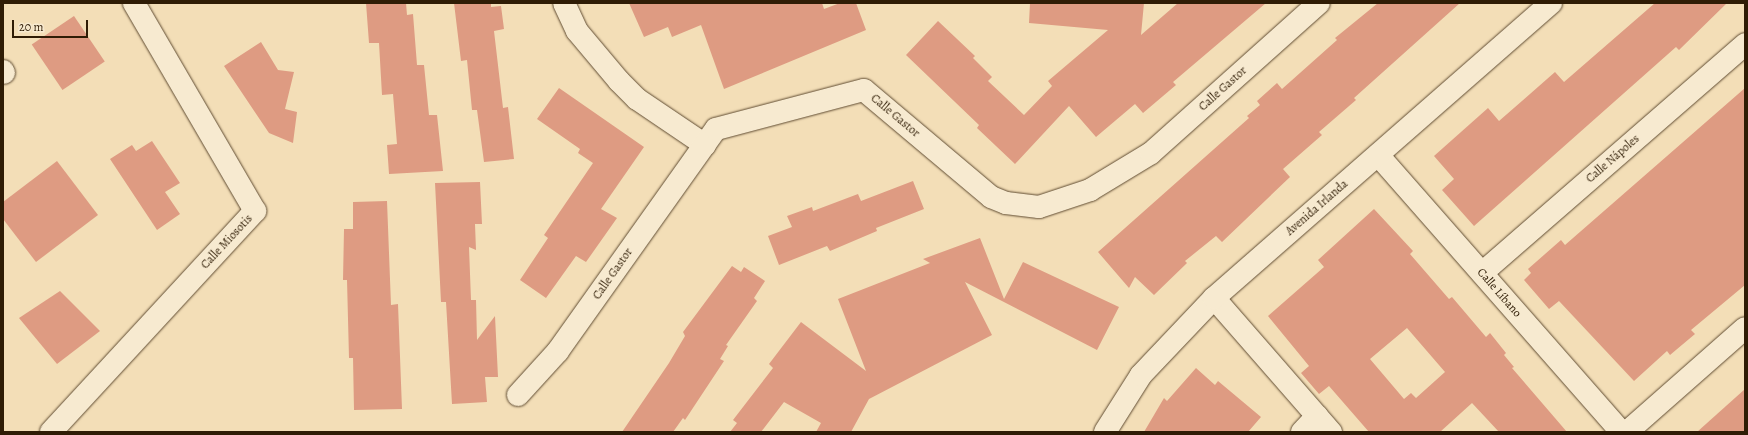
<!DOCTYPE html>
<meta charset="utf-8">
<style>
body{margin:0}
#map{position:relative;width:1748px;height:435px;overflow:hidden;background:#f3deb7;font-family:Alegreya,serif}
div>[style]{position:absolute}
.building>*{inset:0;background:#de9b82;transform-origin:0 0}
.roads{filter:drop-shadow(0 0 1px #604c32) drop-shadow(0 0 1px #604c32)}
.minor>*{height:22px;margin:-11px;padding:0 11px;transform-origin:11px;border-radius:11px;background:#f7ead0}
span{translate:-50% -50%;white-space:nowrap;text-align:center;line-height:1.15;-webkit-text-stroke:3px #f7ead0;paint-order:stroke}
.street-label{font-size:12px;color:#2f1c05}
.frame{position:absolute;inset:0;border:4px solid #2f1c05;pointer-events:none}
.scale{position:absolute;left:12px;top:20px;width:76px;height:18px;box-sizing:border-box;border:2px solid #2f1c05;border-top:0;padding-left:5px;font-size:12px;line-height:14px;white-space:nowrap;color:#2f1c05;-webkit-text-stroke:3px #f7ead0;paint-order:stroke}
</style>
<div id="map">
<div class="building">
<div style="clip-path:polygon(366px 3px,406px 3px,407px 15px,413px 14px,417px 65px,424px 65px,429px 115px,437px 115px,443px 171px,389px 174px,387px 145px,397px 144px,393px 94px,382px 95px,379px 43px,369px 43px)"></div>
<div style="clip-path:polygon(454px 3px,491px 3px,491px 7px,501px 6px,504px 29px,494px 31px,503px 108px,508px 107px,514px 159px,484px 162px,477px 110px,472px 110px,467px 60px,461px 61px)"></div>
<div style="clip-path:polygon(629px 3px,822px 3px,824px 9px,840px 3px,856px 3px,866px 30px,724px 89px,701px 25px,672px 37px,668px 27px,644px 37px)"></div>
<div style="clip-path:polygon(1030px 3px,1144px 3px,1141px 35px,1178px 3px,1266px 3px,1173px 82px,1176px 85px,1143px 113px,1135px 104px,1096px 137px,1069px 106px,1015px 164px,977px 128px,979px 125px,906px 55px,938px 21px,975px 56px,973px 58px,992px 77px,988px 81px,1024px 115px,1052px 86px,1048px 81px,1108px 30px,1029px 23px)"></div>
<div style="clip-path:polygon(1378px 3px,1460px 3px,1354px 98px,1356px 100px,1319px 132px,1322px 135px,1283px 169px,1290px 177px,1222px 242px,1216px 236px,1185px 261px,1187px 263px,1154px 295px,1135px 277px,1129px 288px,1098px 252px,1249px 118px,1247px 116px,1260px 105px,1257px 101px,1277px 83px,1282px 89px,1337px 40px,1335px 38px)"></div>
<div style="clip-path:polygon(1655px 3px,1727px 3px,1679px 50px,1676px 47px,1474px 226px,1442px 190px,1454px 179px,1434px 156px,1488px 108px,1499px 121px,1555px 72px,1564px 82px)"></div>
<div style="left:74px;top:16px;width:55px;height:51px;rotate:56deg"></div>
<div style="clip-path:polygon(261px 42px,278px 70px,294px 72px,285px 109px,297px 112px,293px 143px,269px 133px,224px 66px)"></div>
<div style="clip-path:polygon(559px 88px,644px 147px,601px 209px,617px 218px,586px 262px,576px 256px,546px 298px,520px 280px,548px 238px,544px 235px,593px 163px,578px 153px,580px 149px,537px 119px)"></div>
<div style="clip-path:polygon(1745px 88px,1745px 285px,1691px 330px,1695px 334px,1670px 355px,1667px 351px,1634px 381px,1559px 301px,1549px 309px,1524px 280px,1531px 273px,1528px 269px,1561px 240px,1565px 245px)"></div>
<div style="clip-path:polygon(152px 141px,180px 183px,165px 192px,180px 214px,157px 230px,110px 159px,132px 145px,136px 151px)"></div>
<div style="clip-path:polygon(57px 161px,98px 215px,36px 262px,3px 219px,3px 202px)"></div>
<div style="clip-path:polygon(913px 181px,924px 209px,876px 228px,877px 231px,830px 251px,827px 246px,779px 265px,768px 236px,792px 227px,787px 216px,812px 207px,813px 211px,858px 194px,861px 201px)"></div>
<div style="clip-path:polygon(480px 182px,482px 224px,475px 224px,476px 250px,469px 247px,471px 300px,476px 300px,477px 340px,495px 316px,498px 377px,485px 377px,487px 402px,452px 404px,446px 302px,441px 302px,435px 183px)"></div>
<div style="clip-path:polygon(387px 201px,391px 305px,398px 304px,402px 409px,354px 410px,353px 358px,349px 358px,347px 280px,343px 280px,344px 229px,353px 229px,353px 202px)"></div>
<div style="clip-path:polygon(evenodd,1374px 209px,1413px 251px,1410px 254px,1449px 299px,1452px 297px,1486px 337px,1490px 333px,1506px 353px,1504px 355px,1514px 367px,1512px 368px,1567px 432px,1499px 432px,1472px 403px,1440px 432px,1369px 432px,1329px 386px,1319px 394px,1301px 373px,1309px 366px,1268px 316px,1324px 267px,1318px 260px,1374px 209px,1407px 328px,1445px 372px,1416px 398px,1411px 393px,1404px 399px,1370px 359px,1407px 328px)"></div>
<div style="clip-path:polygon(980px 238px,1004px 299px,1023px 262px,1119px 307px,1097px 350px,965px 282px,992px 335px,869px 399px,851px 432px,816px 432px,821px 423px,784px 402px,761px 432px,730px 432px,737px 423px,733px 420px,773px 368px,769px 364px,801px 322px,866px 371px,838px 299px,930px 263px,923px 259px)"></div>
<div style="clip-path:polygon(732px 266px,741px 272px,744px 267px,765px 281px,754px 298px,757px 301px,726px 345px,728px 346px,720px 359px,724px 361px,685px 420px,683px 418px,673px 432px,622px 432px,669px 363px,685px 336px,683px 332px)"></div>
<div style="clip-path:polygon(60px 291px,100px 331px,57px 364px,19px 318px)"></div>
<div style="clip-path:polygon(1196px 368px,1215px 385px,1218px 381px,1261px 417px,1248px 432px,1144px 432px,1164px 398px,1167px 401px)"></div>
<div style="clip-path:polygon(1745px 389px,1745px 432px,1697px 432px)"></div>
</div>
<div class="roads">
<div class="minor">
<div style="left:564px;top:3px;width:31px;rotate:65deg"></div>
<div style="left:577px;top:31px;width:65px;rotate:50deg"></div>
<div style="left:619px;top:81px;width:25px;rotate:45deg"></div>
<div style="left:637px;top:99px;width:82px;rotate:34.1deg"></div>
<div style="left:3px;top:71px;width:2px;rotate:63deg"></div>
<div style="left:1378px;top:155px;width:368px;rotate:48.7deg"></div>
<div style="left:1482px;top:273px;width:349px;rotate:-41deg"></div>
<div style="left:1214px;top:298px;width:178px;rotate:48.9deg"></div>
<div style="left:518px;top:395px;width:59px;rotate:-47.7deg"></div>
<div style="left:558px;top:351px;width:272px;rotate:-54.6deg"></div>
<div style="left:716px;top:129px;width:153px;rotate:-14.8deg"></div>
<div style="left:864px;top:90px;width:166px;rotate:40.1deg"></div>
<div style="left:991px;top:197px;width:16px;rotate:22deg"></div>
<div style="left:1006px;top:203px;width:33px;rotate:7deg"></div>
<div style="left:1039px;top:207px;width:54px;rotate:-18.4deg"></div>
<div style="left:1090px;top:190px;width:71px;rotate:-31.2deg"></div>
<div style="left:1151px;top:153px;width:225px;rotate:-41.8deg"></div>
<div style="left:51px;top:432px;width:301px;rotate:-47.3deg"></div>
<div style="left:255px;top:211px;width:241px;rotate:-120.2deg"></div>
<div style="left:1105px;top:432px;width:67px;rotate:-57.7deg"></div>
<div style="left:1141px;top:375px;width:106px;rotate:-46.5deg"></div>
<div style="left:1214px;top:298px;width:448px;rotate:-41.2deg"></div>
<div style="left:1302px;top:432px;width:22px;rotate:-47deg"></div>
<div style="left:1627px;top:432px;width:157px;rotate:-41.4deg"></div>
</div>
</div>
<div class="street-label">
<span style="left:1223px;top:89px;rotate:-42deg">Calle Gastor</span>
<span style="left:895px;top:116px;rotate:40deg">Calle Gastor</span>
<span style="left:1613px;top:159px;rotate:-41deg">Calle Nápoles</span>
<span style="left:1317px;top:208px;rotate:-41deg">Avenida Irlanda</span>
<span style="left:227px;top:242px;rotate:-47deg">Calle Miosotis</span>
<span style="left:613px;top:274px;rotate:-55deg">Calle Gastor</span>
<span style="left:1499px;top:293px;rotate:49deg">Calle Líbano</span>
</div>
<div class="frame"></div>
<div class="scale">20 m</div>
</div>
